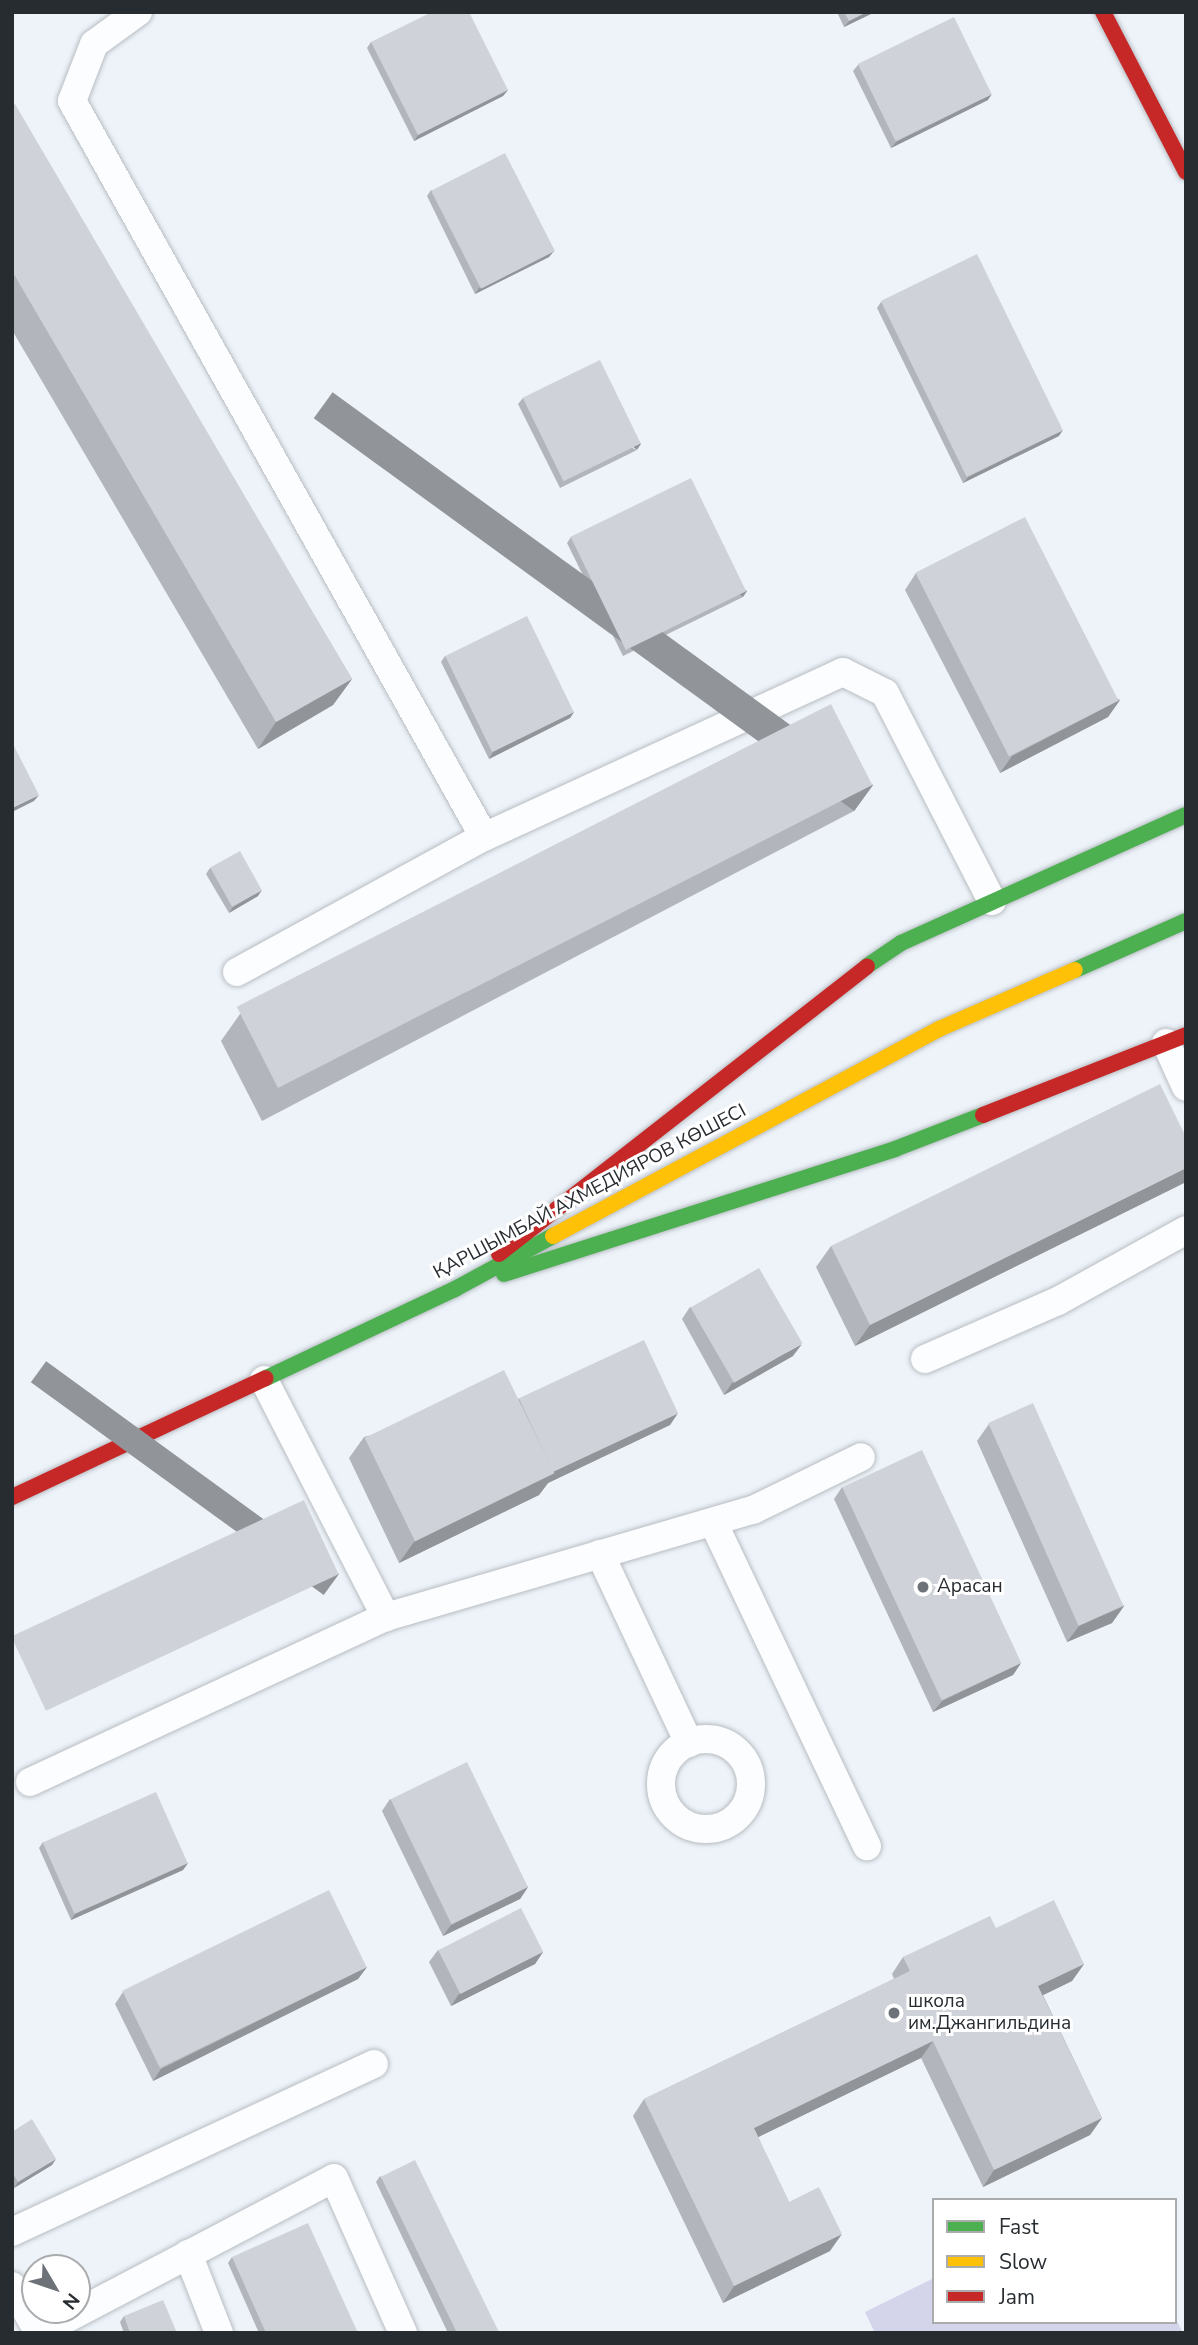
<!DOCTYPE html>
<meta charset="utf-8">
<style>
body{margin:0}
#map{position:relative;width:1198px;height:2345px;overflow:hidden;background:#edf3f9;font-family:"Nunito Sans",sans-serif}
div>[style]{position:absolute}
.green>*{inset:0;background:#d4d4eb}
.roads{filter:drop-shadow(0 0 2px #b8bdc2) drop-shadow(0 0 2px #b8bdc2)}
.lane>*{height:28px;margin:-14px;padding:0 14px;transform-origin:14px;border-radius:14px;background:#fcfdfe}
.lane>.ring{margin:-14px;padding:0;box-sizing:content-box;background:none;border:28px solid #fcfdfe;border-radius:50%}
.fast>*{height:16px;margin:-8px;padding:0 8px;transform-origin:8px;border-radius:8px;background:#4caf50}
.slow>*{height:16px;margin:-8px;padding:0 8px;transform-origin:8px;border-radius:8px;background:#ffc107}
.jam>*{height:16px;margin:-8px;padding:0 8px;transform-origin:8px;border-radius:8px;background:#c62828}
.wall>*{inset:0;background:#b2b5bb}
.shaded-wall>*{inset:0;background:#919498;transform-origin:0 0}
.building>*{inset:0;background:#cfd3d9;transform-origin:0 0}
.dots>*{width:19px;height:19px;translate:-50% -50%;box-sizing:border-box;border:4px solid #fff;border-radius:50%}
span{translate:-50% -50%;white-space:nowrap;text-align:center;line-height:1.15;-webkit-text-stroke:6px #fff;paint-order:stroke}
.street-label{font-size:19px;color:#272c31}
.poi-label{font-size:19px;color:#272c31}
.left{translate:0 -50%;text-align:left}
.frame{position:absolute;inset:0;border:14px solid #272c31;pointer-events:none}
.legend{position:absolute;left:932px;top:2198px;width:245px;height:126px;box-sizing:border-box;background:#fff;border:2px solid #a9abad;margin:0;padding:9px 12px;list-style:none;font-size:21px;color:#272c31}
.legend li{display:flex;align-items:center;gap:14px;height:35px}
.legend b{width:35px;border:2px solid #a9abad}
.north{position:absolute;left:21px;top:2254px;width:70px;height:70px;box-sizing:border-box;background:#fff;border:2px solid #a9abad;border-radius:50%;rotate:129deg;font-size:19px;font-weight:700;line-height:28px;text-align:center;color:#272c31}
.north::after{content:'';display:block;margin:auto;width:24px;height:32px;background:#6c7277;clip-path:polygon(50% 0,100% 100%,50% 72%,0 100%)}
</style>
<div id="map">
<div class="green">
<div style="clip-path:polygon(934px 2278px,934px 2322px,1175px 2322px,1175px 2317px,1183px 2333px,875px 2333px,865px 2312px)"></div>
</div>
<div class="roads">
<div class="lane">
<div style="left:138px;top:12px;width:54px;rotate:144deg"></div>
<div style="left:94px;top:44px;width:61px;rotate:111.1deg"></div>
<div style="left:72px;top:101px;width:843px;rotate:60.76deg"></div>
<div style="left:237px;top:972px;width:281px;rotate:-28.7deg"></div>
<div style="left:484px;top:837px;width:395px;rotate:-24.7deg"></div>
<div style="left:843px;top:672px;width:47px;rotate:26.6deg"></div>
<div style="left:885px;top:693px;width:234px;rotate:62.8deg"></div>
<div style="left:1166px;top:1043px;width:48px;rotate:65.6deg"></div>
<div style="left:925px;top:1359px;width:145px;rotate:-23.6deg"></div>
<div style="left:1058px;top:1301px;width:146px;rotate:-29deg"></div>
<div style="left:264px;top:1380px;width:267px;rotate:62.8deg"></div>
<div style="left:386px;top:1617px;width:382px;rotate:-16.3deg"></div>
<div style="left:753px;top:1510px;width:120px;rotate:-26.1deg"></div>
<div style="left:713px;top:1522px;width:359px;rotate:64.6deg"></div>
<div style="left:600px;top:1554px;width:209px;rotate:64.8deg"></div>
<div class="ring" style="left:661px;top:1739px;width:62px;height:62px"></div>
<div style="left:30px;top:1782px;width:392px;rotate:-24.9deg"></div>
<div style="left:12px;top:2232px;width:399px;rotate:-24.9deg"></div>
<div style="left:188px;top:2254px;width:85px;rotate:68.6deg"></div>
<div style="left:12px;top:2286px;width:54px;rotate:60.1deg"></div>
<div style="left:39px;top:2333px;width:333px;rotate:-27.7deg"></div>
<div style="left:334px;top:2178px;width:170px;rotate:66deg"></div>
</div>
<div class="fast">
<div style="left:867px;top:966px;width:41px;rotate:-34.1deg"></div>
<div style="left:901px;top:943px;width:312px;rotate:-24.2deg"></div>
<div style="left:1075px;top:970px;width:121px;rotate:-23.8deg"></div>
<div style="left:504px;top:1274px;width:410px;rotate:-17.7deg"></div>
<div style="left:895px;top:1149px;width:94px;rotate:-21.1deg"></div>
<div style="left:266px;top:1378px;width:209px;rotate:-25.2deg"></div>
<div style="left:455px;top:1289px;width:111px;rotate:-28.4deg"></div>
</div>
<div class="slow">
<div style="left:553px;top:1236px;width:438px;rotate:-28.2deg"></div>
<div style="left:939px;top:1029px;width:148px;rotate:-23.5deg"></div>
</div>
<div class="jam">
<div style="left:1103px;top:12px;width:180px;rotate:62.6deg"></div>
<div style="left:983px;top:1115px;width:218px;rotate:-21.5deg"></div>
<div style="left:499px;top:1254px;width:467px;rotate:-38deg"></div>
<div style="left:12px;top:1497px;width:280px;rotate:-25.1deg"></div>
</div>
</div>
<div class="wall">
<div style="clip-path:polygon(837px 12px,875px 12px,844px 27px)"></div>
<div style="clip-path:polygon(371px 42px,508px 90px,503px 96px,414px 141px,367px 48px)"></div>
<div style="clip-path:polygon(858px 65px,988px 100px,891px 148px,853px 71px)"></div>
<div style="clip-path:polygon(12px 105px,352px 679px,333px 705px,258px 749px,12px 330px)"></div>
<div style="clip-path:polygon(431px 190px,554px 251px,549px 257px,475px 294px,427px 196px)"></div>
<div style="clip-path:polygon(881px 302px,1059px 436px,963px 483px,877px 308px)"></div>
<div style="clip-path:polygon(523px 398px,637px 450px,560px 488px,518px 404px)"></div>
<div style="clip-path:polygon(571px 537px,747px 591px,743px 597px,623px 656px,567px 543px)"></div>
<div style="clip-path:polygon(916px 573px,1120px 700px,1108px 717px,1000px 773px,905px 590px)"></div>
<div style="clip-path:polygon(445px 656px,574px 712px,570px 718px,489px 759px,441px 662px)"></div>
<div style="clip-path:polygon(873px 785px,854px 811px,262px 1121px,221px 1041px,240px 1014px)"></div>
<div style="clip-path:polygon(210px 868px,258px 896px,229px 913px,206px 874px)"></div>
<div style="clip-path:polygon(1184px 1183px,855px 1346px,816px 1267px,831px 1246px)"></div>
<div style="clip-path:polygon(690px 1307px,793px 1356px,724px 1395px,682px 1319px)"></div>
<div style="clip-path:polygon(519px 1398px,678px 1413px,670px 1425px,548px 1483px,539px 1495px,399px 1563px,349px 1458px,364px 1437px,518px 1400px)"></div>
<div style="clip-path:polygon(989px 1424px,1124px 1606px,1112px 1623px,1067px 1642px,977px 1441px)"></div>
<div style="clip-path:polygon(842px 1487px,1021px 1663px,1013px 1675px,933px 1712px,834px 1499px)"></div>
<div style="clip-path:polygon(390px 1799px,528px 1887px,520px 1899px,443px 1936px,382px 1811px)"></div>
<div style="clip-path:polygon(43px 1842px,188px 1863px,183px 1870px,71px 1920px,39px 1848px)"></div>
<div style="clip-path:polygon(996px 1928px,1084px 1964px,1072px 1981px,1043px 1995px,1102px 2118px,1090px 2135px,983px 2187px,921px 2058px,758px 2137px,789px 2202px,830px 2251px,723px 2303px,633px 2116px,644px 2099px,894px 1979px,892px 1974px,903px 1957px)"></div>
<div style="clip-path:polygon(438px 1950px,543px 1952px,535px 1964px,451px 2006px,429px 1962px)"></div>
<div style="clip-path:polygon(367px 1967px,358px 1979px,153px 2081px,115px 2004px,123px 1992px)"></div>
<div style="clip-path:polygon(12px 2132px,52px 2165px,14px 2188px,12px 2185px)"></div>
<div style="clip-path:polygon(380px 2176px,498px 2333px,448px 2333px,376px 2182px)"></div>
<div style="clip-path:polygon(232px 2257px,358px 2333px,259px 2333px,228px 2263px)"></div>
<div style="clip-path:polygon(124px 2316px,177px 2333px,124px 2333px,120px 2322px)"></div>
</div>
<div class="shaded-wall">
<div style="clip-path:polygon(867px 12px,875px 12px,844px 27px,849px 21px)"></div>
<div style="clip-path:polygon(508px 90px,503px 96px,414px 141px,418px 135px)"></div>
<div style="clip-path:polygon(992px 94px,988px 100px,891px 148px,896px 142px)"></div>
<div style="clip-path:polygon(554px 251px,549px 257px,475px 294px,479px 288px)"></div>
<div style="clip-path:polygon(1063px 430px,1059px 436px,963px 483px,968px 477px)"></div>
<div style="left:641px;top:444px;width:7px;height:86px;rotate:124deg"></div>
<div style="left:747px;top:591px;width:7px;height:134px;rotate:124deg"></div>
<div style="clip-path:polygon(352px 679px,333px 705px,258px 749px,276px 722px)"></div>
<div style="clip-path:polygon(1120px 700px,1108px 717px,1000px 773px,1012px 756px)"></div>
<div style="clip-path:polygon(574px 712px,570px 718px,489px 759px,493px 752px)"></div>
<div style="left:873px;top:785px;width:32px;height:668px;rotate:126deg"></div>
<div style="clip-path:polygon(39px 795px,34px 801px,12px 812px,12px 808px)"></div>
<div style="clip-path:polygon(262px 890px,258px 896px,229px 913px,233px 907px)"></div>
<div style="clip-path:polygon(1186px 1168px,1186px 1180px,1184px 1183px,855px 1346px,870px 1325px)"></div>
<div style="clip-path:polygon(802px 1344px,793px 1356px,724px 1395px,732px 1383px)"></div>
<div style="clip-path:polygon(678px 1413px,670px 1425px,548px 1483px,539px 1495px,399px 1563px,414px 1542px,553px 1472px)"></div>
<div style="left:339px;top:1574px;width:26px;height:362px;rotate:126deg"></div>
<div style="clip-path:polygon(1124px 1606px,1112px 1623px,1067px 1642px,1079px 1626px)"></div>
<div style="clip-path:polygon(1021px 1663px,1013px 1675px,933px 1712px,942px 1701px)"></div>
<div style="clip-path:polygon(188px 1863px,183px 1870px,71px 1920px,75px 1914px)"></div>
<div style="clip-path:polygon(528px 1887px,520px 1899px,443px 1936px,451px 1925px)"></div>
<div style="clip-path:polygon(543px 1952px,535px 1964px,451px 2006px,459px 1994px)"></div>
<div style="clip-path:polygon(1084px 1964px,1072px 1981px,1027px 2003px,1038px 1986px)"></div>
<div style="clip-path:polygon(367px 1967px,358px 1979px,153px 2081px,161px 2069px)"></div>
<div style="clip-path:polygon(933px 2041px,921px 2058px,742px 2145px,754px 2128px)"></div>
<div style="clip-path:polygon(1102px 2118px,1090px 2135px,983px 2187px,994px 2170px)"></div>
<div style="clip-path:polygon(56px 2159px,52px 2165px,14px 2188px,18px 2182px)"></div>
<div style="clip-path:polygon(842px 2234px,830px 2251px,723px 2303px,734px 2286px)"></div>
</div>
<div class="building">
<div style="clip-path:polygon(432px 12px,469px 12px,508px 90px,418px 135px,371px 42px)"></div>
<div style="clip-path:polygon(844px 12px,867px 12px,849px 21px)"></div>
<div style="left:954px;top:17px;width:86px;height:107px;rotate:64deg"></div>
<div style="clip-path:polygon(15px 104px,352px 679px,276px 722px,12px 271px,12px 105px)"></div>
<div style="left:505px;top:153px;width:110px;height:83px;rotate:63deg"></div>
<div style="left:977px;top:254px;width:196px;height:107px;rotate:64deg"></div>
<div style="left:600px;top:360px;width:93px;height:86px;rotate:64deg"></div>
<div style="left:691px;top:478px;width:126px;height:134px;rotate:64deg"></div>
<div style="left:1025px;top:517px;width:206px;height:123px;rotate:63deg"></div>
<div style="left:527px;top:616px;width:107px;height:91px;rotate:64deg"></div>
<div style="left:831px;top:704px;width:91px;height:667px;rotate:63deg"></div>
<div style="clip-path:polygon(12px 742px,39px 795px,12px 808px)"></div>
<div style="left:240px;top:851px;width:45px;height:34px;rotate:61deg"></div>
<div style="clip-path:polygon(1160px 1084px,1186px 1137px,1186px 1168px,870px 1325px,831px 1246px)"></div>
<div style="left:759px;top:1268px;width:87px;height:79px;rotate:60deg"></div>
<div style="left:644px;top:1340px;width:81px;height:138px;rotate:65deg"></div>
<div style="left:504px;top:1370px;width:115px;height:155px;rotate:64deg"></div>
<div style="left:1033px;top:1403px;width:222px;height:49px;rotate:66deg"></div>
<div style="left:922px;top:1450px;width:235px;height:88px;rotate:65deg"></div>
<div style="left:304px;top:1500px;width:82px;height:323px;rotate:65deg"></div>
<div style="left:467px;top:1762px;width:139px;height:85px;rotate:64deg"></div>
<div style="left:156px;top:1792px;width:78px;height:124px;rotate:66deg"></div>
<div style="left:329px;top:1890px;width:86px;height:230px;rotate:64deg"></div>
<div style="clip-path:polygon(1054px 1900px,1084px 1964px,1038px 1986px,1102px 2118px,994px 2170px,933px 2041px,754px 2128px,789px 2202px,819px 2187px,842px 2234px,734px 2286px,644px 2099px,910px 1971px,903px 1957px,990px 1916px,996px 1928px)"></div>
<div style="left:521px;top:1908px;width:49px;height:93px;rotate:63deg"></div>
<div style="clip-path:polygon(32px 2119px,56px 2159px,18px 2182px,12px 2172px,12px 2132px)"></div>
<div style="left:415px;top:2160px;width:192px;height:38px;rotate:64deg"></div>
<div style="clip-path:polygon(308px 2223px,358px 2333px,266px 2333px,232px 2257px)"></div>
<div style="clip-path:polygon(163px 2300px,177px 2333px,130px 2333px,124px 2316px)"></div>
</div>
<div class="dots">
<div style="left:923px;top:1587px;background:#6c7277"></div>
<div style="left:894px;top:2013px;background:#6c7277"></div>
</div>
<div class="street-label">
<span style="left:590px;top:1192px;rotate:-28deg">ҚАРШЫМБАЙ АХМЕДИЯРОВ КӨШЕСІ</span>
</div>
<div class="poi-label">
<span class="left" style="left:937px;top:1587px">Арасан</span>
<span class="left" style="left:908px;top:2013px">школа<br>им.Джангильдина</span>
</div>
<div class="frame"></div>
<ul class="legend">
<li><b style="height:9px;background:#4caf50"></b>Fast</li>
<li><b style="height:9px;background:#ffc107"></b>Slow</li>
<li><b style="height:9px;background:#c62828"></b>Jam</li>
</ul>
<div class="north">N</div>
</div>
